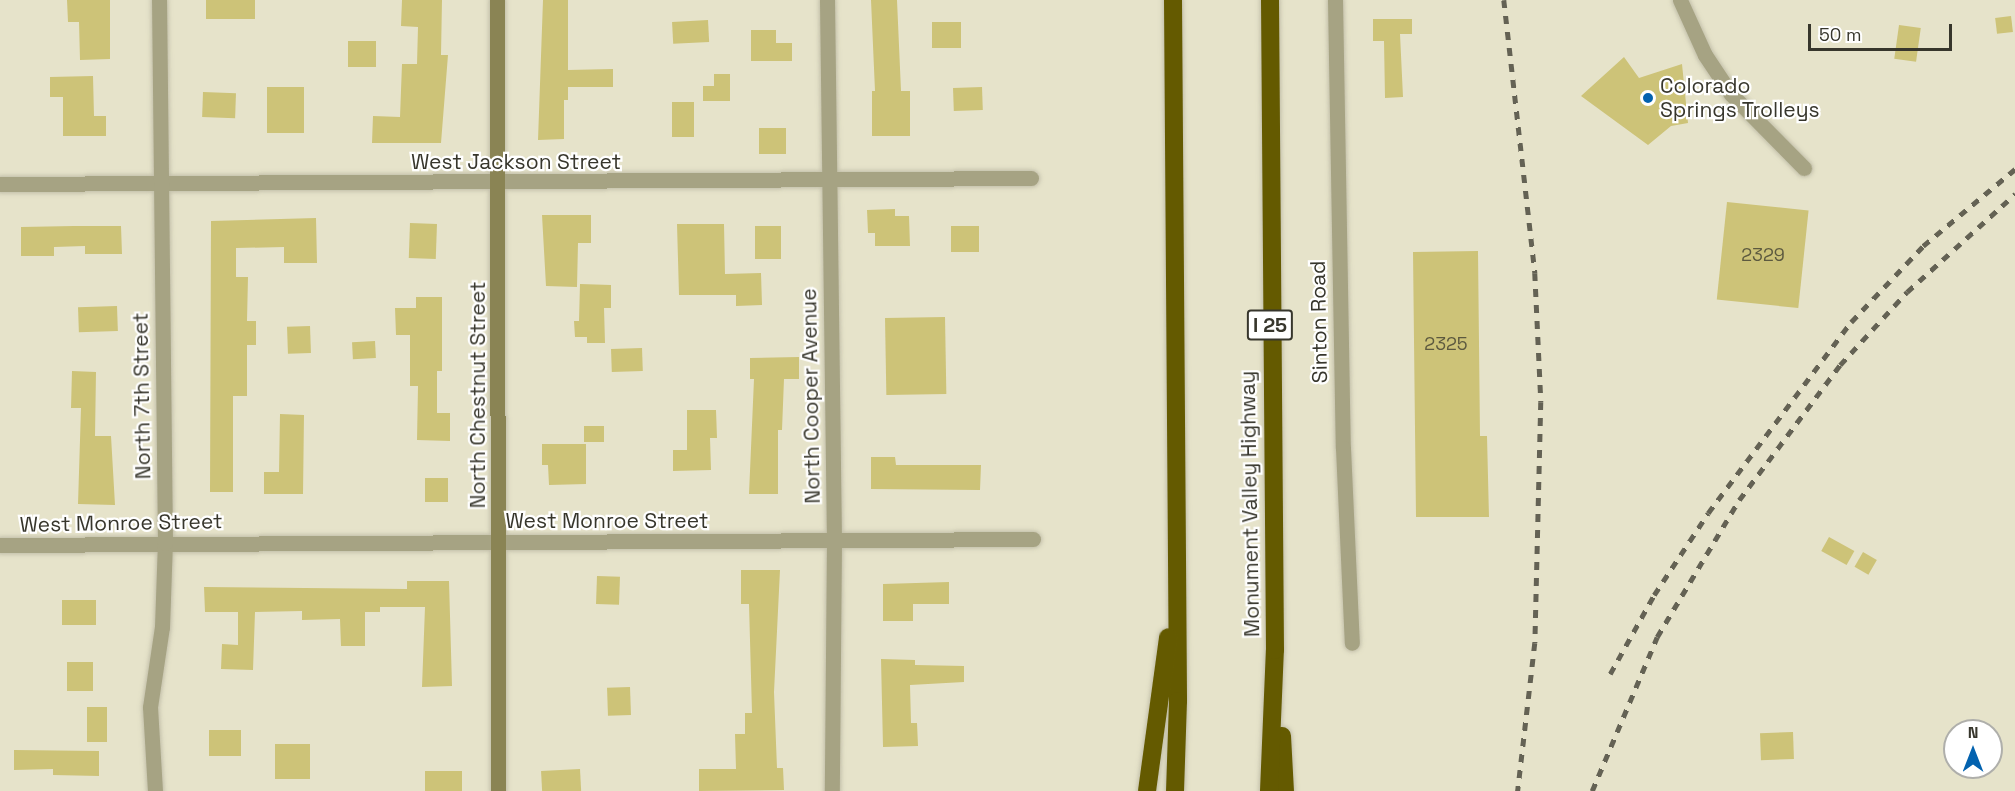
<!DOCTYPE html>
<style>
body{margin:0}
#map{position:relative;width:2015px;height:791px;overflow:hidden;background:#e6e3ca;font-family:"Space Grotesk",sans-serif}
div>[style]{position:absolute}
.building>*{inset:0;background:#cdc378;transform-origin:0 0}
.roads{filter:drop-shadow(0 0 2px #c3c0aa) drop-shadow(0 0 2px #c3c0aa)}
.minor>*{height:15px;margin:-7.5px;padding:0 7.5px;transform-origin:7.5px;border-radius:7.5px;background:#a6a383}
.secondary>*{height:15px;margin:-7.5px;padding:0 7.5px;transform-origin:7.5px;border-radius:7.5px;background:#8a8454}
.motorway>*{height:18px;margin:-9px;padding:0 9px;transform-origin:9px;border-radius:9px;background:#645a00}
.rail>*{height:4.5px;margin-top:-2.25px;transform-origin:0;background:repeating-linear-gradient(90deg,#646254 0 8px,transparent 0 16px)}
.dots>*{width:16px;height:16px;translate:-50% -50%;box-sizing:border-box;border:3px solid #fff;border-radius:50%}
span{translate:-50% -50%;white-space:nowrap;text-align:center;line-height:1.15;-webkit-text-stroke:4.5px #fff;paint-order:stroke}
.number-label{font-size:18px;color:#5c593f}
.number-label span{-webkit-text-stroke-width:0}
.shield-label span{padding:2px 4px;background:#fff;border:2px solid;border-radius:4px;-webkit-text-stroke-width:0}
.shield-label{font-size:20px;color:#37362c;font-weight:700}
.poi-label{font-size:21px;color:#37362c}
.left{translate:0 -50%;text-align:left}
.street-label{font-size:21px;color:#37362c}
.north{position:absolute;left:1943px;top:719px;width:60px;height:60px;box-sizing:border-box;background:#fff;border:2px solid #afafab;border-radius:50%;rotate:0deg;font-size:16px;font-weight:700;line-height:24px;text-align:center;color:#37362c}
.north::after{content:'';display:block;margin:auto;width:21px;height:27px;background:#0362af;clip-path:polygon(50% 0,100% 100%,50% 72%,0 100%)}
.scale{position:absolute;left:1808px;top:24px;width:144px;height:27px;box-sizing:border-box;border:3px solid #37362c;border-top:0;padding-left:8px;font-size:18px;line-height:21px;white-space:nowrap;color:#37362c;-webkit-text-stroke:4px #fff;paint-order:stroke}
</style>
<div id="map">
<div class="building">
<div style="clip-path:polygon(67px 0,110px 0,110px 59px,80px 60px,79px 22px,68px 22px)"></div>
<div style="left:206px;top:0;width:49px;height:19px"></div>
<div style="clip-path:polygon(402px 0,442px 0,441px 55px,448px 55px,441px 143px,372px 143px,373px 116px,400px 117px,402px 64px,417px 64px,418px 27px,401px 26px)"></div>
<div style="clip-path:polygon(543px 0,568px 0,568px 70px,613px 69px,613px 87px,568px 87px,568px 100px,564px 100px,564px 139px,538px 140px)"></div>
<div style="clip-path:polygon(871px 0,897px 0,901px 91px,910px 91px,910px 136px,872px 136px,872px 91px,875px 91px)"></div>
<div style="left:2011px;top:16px;width:16px;height:16px;rotate:83deg"></div>
<div style="clip-path:polygon(1373px 19px,1412px 19px,1412px 34px,1400px 34px,1403px 97px,1385px 98px,1384px 41px,1373px 41px)"></div>
<div style="left:708px;top:20px;width:22px;height:36px;rotate:87deg"></div>
<div style="left:961px;top:22px;width:26px;height:29px;rotate:90deg"></div>
<div style="left:1899px;top:25px;width:22px;height:34px;rotate:8deg"></div>
<div style="clip-path:polygon(751px 30px,776px 30px,776px 43px,792px 43px,792px 61px,751px 61px)"></div>
<div style="left:348px;top:41px;width:28px;height:26px"></div>
<div style="clip-path:polygon(1624px 57px,1639px 78px,1682px 64px,1688px 123px,1671px 126px,1648px 145px,1581px 96px)"></div>
<div style="clip-path:polygon(714px 74px,730px 74px,730px 101px,703px 101px,703px 86px,714px 86px)"></div>
<div style="clip-path:polygon(93px 76px,94px 116px,106px 116px,106px 136px,63px 136px,63px 97px,50px 97px,50px 77px)"></div>
<div style="left:267px;top:87px;width:37px;height:46px"></div>
<div style="left:982px;top:87px;width:23px;height:29px;rotate:88deg"></div>
<div style="left:203px;top:92px;width:33px;height:25px;rotate:2deg"></div>
<div style="left:694px;top:102px;width:35px;height:22px;rotate:90deg"></div>
<div style="left:759px;top:128px;width:27px;height:26px"></div>
<div style="left:1727px;top:202px;width:82px;height:98px;rotate:6deg"></div>
<div style="clip-path:polygon(895px 209px,895px 216px,909px 216px,910px 246px,875px 246px,875px 233px,868px 233px,867px 210px)"></div>
<div style="clip-path:polygon(542px 215px,591px 215px,591px 243px,578px 243px,577px 287px,546px 286px)"></div>
<div style="clip-path:polygon(316px 218px,317px 263px,284px 263px,284px 247px,236px 248px,236px 277px,248px 277px,247px 321px,256px 321px,256px 345px,247px 345px,247px 396px,233px 396px,233px 492px,210px 492px,211px 221px)"></div>
<div style="left:410px;top:223px;width:27px;height:35px;rotate:2deg"></div>
<div style="clip-path:polygon(677px 224px,724px 224px,725px 274px,761px 273px,762px 305px,736px 306px,736px 295px,679px 295px)"></div>
<div style="clip-path:polygon(74px 226px,121px 226px,122px 254px,85px 254px,85px 246px,54px 247px,54px 256px,21px 256px,21px 227px)"></div>
<div style="left:755px;top:226px;width:26px;height:33px"></div>
<div style="left:951px;top:226px;width:28px;height:26px"></div>
<div style="clip-path:polygon(1478px 251px,1480px 436px,1487px 436px,1489px 517px,1416px 517px,1413px 252px)"></div>
<div style="clip-path:polygon(580px 284px,611px 285px,611px 308px,604px 308px,605px 343px,587px 343px,587px 337px,575px 337px,574px 321px,579px 321px)"></div>
<div style="clip-path:polygon(416px 297px,442px 297px,442px 371px,437px 371px,437px 413px,450px 413px,450px 441px,417px 440px,418px 386px,410px 386px,410px 335px,396px 335px,395px 308px,416px 308px)"></div>
<div style="left:117px;top:306px;width:25px;height:39px;rotate:88deg"></div>
<div style="left:945px;top:317px;width:77px;height:60px;rotate:89deg"></div>
<div style="left:310px;top:326px;width:27px;height:23px;rotate:88deg"></div>
<div style="left:375px;top:341px;width:17px;height:23px;rotate:87deg"></div>
<div style="left:642px;top:348px;width:23px;height:31px;rotate:88deg"></div>
<div style="clip-path:polygon(799px 357px,799px 379px,784px 379px,782px 430px,778px 430px,778px 494px,749px 494px,754px 379px,750px 379px,750px 358px)"></div>
<div style="clip-path:polygon(72px 371px,96px 372px,95px 436px,111px 436px,115px 505px,78px 504px,81px 408px,71px 408px)"></div>
<div style="clip-path:polygon(687px 410px,716px 410px,717px 438px,710px 438px,711px 470px,673px 471px,673px 450px,687px 450px)"></div>
<div style="clip-path:polygon(280px 414px,304px 415px,303px 494px,264px 494px,264px 472px,279px 472px)"></div>
<div style="left:584px;top:426px;width:20px;height:16px"></div>
<div style="clip-path:polygon(542px 444px,586px 444px,586px 484px,549px 485px,548px 465px,542px 465px)"></div>
<div style="clip-path:polygon(871px 457px,895px 457px,896px 465px,981px 465px,980px 490px,871px 489px)"></div>
<div style="left:425px;top:478px;width:23px;height:24px"></div>
<div style="left:1829px;top:537px;width:29px;height:16px;rotate:29deg"></div>
<div style="left:1863px;top:552px;width:16px;height:17px;rotate:30deg"></div>
<div style="clip-path:polygon(741px 570px,780px 570px,774px 692px,777px 768px,783px 768px,784px 790px,699px 791px,699px 769px,736px 769px,735px 734px,745px 734px,745px 713px,752px 713px,749px 604px,741px 604px)"></div>
<div style="left:597px;top:576px;width:23px;height:28px;rotate:2deg"></div>
<div style="clip-path:polygon(407px 581px,449px 581px,452px 686px,422px 687px,425px 607px,380px 607px,380px 612px,365px 612px,365px 646px,341px 646px,340px 619px,302px 620px,302px 611px,255px 612px,253px 670px,221px 669px,222px 644px,238px 645px,238px 612px,205px 612px,204px 587px,407px 589px)"></div>
<div style="clip-path:polygon(949px 582px,949px 604px,913px 604px,913px 621px,883px 621px,883px 584px)"></div>
<div style="left:62px;top:600px;width:34px;height:25px"></div>
<div style="clip-path:polygon(881px 659px,915px 660px,915px 665px,964px 666px,964px 682px,910px 685px,911px 723px,917px 723px,918px 746px,883px 747px)"></div>
<div style="left:67px;top:662px;width:26px;height:29px"></div>
<div style="left:630px;top:687px;width:28px;height:23px;rotate:88deg"></div>
<div style="left:87px;top:707px;width:20px;height:35px"></div>
<div style="left:209px;top:730px;width:32px;height:26px"></div>
<div style="left:1793px;top:732px;width:27px;height:33px;rotate:88deg"></div>
<div style="left:275px;top:744px;width:35px;height:35px"></div>
<div style="clip-path:polygon(14px 750px,99px 751px,99px 776px,53px 775px,53px 769px,14px 770px)"></div>
<div style="left:580px;top:769px;width:22px;height:39px;rotate:87deg"></div>
<div style="left:425px;top:771px;width:37px;height:20px"></div>
</div>
<div class="roads">
<div class="minor">
<div style="left:827px;top:0;width:541px;rotate:89.26deg"></div>
<div style="left:834px;top:541px;width:250px;rotate:90.5deg"></div>
<div style="left:1335px;top:0;width:448px;rotate:89deg"></div>
<div style="left:1343px;top:448px;width:195px;rotate:87.4deg"></div>
<div style="left:1680px;top:0;width:60px;rotate:65.6deg"></div>
<div style="left:1705px;top:55px;width:47px;rotate:56.3deg"></div>
<div style="left:1731px;top:94px;width:104px;rotate:45.4deg"></div>
<div style="left:0;top:184px;width:1031px;rotate:-0.33deg"></div>
<div style="left:0;top:545px;width:1033px;rotate:-0.33deg"></div>
<div style="left:155px;top:791px;width:84px;rotate:-93.4deg"></div>
<div style="left:150px;top:707px;width:81px;rotate:-81.5deg"></div>
<div style="left:162px;top:627px;width:84px;rotate:-88deg"></div>
<div style="left:165px;top:543px;width:543px;rotate:-90.63deg"></div>
</div>
<div class="secondary">
<div style="left:497px;top:0;width:791px;rotate:89.93deg"></div>
</div>
<div class="motorway">
<div style="left:1173px;top:0;width:701px;rotate:89.59deg"></div>
<div style="left:1178px;top:701px;width:90px;rotate:91.9deg"></div>
<div style="left:1282px;top:736px;width:55px;rotate:86.9deg"></div>
<div style="left:1147px;top:791px;width:155px;rotate:-82.2deg"></div>
<div style="left:1269px;top:791px;width:141px;rotate:-87.6deg"></div>
<div style="left:1275px;top:650px;width:650px;rotate:-90.44deg"></div>
</div>
</div>
<div class="rail">
<div style="left:1504px;top:0;width:275px;rotate:83.5deg"></div>
<div style="left:1535px;top:273px;width:129px;rotate:87.3deg"></div>
<div style="left:1541px;top:402px;width:241px;rotate:91.4deg"></div>
<div style="left:1535px;top:643px;width:149px;rotate:96.6deg"></div>
<div style="left:1610px;top:674px;width:90px;rotate:-60.9deg"></div>
<div style="left:1654px;top:595px;width:98px;rotate:-56.6deg"></div>
<div style="left:1708px;top:513px;width:239px;rotate:-53.2deg"></div>
<div style="left:1851px;top:322px;width:105px;rotate:-46.5deg"></div>
<div style="left:1923px;top:246px;width:120px;rotate:-39.9deg"></div>
<div style="left:1592px;top:791px;width:167px;rotate:-67.1deg"></div>
<div style="left:1657px;top:637px;width:160px;rotate:-59.1deg"></div>
<div style="left:1739px;top:500px;width:169px;rotate:-53.2deg"></div>
<div style="left:1840px;top:365px;width:99px;rotate:-47.5deg"></div>
<div style="left:1907px;top:292px;width:146px;rotate:-42.2deg"></div>
</div>
<div class="dots">
<div style="left:1648px;top:98px;background:#0362af"></div>
</div>
<div class="number-label">
<span style="left:1763px;top:255px">2329</span>
<span style="left:1446px;top:344px">2325</span>
</div>
<div class="shield-label">
<span style="left:1270px;top:325px">I 25</span>
</div>
<div class="poi-label">
<span class="left" style="left:1660px;top:98px">Colorado<br>Springs Trolleys</span>
</div>
<div class="street-label">
<span style="left:516px;top:162px">West Jackson Street</span>
<span style="left:1319px;top:322px;rotate:-91deg">Sinton Road</span>
<span style="left:478px;top:395px;rotate:-90deg">North Chestnut Street</span>
<span style="left:142px;top:396px;rotate:-91deg">North 7th Street</span>
<span style="left:811px;top:396px;rotate:-91deg">North Cooper Avenue</span>
<span style="left:1250px;top:504px;rotate:-91deg">Monument Valley Highway</span>
<span style="left:607px;top:521px">West Monroe Street</span>
<span style="left:121px;top:523px;rotate:-1deg">West Monroe Street</span>
</div>
<div class="north">N</div>
<div class="scale">50 m</div>
</div>
